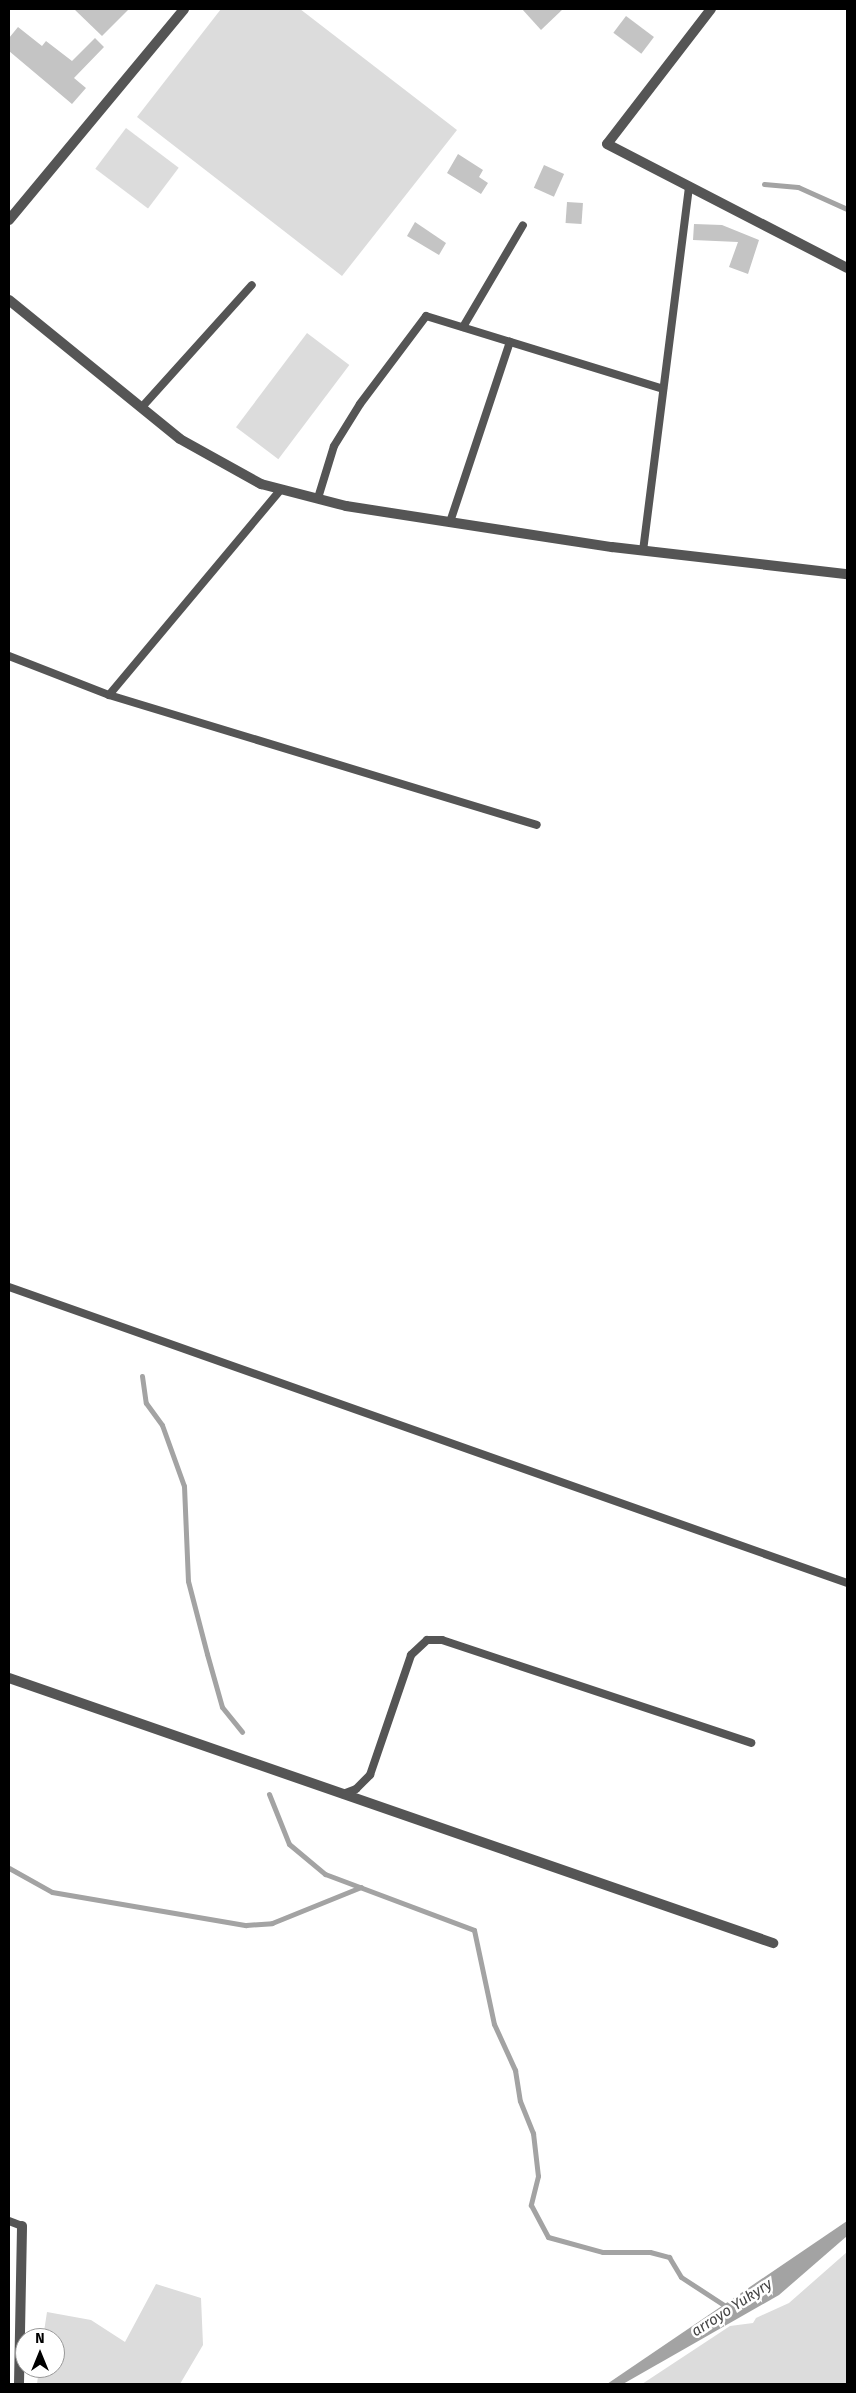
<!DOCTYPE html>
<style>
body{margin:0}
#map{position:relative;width:856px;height:2393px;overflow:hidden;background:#fff;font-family:"Fira Sans",sans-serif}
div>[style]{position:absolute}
.green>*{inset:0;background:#dcdcdc;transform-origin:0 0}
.water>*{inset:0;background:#a3a3a3}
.stream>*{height:5px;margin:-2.5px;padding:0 2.5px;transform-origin:2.5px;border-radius:2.5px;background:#a3a3a3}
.building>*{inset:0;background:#c4c4c4;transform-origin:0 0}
.service>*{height:8px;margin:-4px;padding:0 4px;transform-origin:4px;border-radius:4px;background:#555}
.minor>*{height:10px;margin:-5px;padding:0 5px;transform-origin:5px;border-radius:5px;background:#555}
span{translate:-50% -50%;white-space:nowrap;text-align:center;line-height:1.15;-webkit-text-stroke:5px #fff;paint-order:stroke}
.water-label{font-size:15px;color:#444;font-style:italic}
.frame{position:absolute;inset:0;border:10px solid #000;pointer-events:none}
.north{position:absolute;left:15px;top:2328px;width:50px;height:50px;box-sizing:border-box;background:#fff;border:1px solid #999;border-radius:50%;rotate:0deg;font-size:14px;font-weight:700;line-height:20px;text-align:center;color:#000}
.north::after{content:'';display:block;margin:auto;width:18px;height:22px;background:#000;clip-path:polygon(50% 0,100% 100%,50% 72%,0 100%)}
</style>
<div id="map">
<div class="green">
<div style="clip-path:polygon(221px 9px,300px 9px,457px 130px,342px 276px,137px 117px)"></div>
<div style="left:126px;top:128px;width:66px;height:51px;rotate:37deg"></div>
<div style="left:307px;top:333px;width:53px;height:118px;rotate:37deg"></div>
<div style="clip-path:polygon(847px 2252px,847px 2384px,642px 2384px,730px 2326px,753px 2323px,756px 2318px,789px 2303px)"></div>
<div style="clip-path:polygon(156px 2284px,201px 2298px,203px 2345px,180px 2384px,37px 2384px,39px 2368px,55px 2368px,55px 2338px,43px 2338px,47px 2312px,91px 2320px,125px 2342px)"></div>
</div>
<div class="water">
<div style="clip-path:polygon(847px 2221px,847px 2236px,779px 2295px,623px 2384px,607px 2384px)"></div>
</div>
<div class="stream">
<div style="left:764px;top:184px;width:34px;rotate:5deg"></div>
<div style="left:798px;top:187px;width:54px;rotate:24.2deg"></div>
<div style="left:142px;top:1376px;width:27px;rotate:82deg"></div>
<div style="left:146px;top:1403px;width:27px;rotate:54deg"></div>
<div style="left:162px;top:1425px;width:65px;rotate:70.2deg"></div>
<div style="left:184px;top:1486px;width:95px;rotate:87.6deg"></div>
<div style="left:188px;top:1581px;width:75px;rotate:75.4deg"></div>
<div style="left:207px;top:1654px;width:55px;rotate:74.2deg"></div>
<div style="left:222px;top:1707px;width:32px;rotate:51deg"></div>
<div style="left:269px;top:1794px;width:54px;rotate:68.2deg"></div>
<div style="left:289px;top:1844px;width:47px;rotate:39.8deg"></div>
<div style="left:325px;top:1874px;width:159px;rotate:20.6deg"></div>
<div style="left:474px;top:1930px;width:96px;rotate:78deg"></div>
<div style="left:494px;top:2024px;width:51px;rotate:65.5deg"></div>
<div style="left:515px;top:2070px;width:31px;rotate:81deg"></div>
<div style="left:520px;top:2101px;width:35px;rotate:68deg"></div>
<div style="left:533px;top:2133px;width:43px;rotate:83.4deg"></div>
<div style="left:538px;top:2176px;width:30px;rotate:104deg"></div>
<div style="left:531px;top:2205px;width:36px;rotate:62deg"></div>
<div style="left:548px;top:2237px;width:57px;rotate:15.3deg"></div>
<div style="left:603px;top:2252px;width:47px"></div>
<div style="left:650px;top:2252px;width:20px;rotate:15deg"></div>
<div style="left:669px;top:2257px;width:23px;rotate:59deg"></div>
<div style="left:681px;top:2277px;width:59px;rotate:33.1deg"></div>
<div style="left:9px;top:1868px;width:49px;rotate:29.2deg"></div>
<div style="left:52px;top:1892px;width:197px;rotate:9.7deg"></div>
<div style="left:246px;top:1925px;width:26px;rotate:-4deg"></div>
<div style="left:272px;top:1923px;width:96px;rotate:-22deg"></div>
</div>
<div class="building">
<div style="clip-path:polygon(74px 9px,129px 9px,102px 36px)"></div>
<div style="clip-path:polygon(522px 9px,563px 9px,541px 30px)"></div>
<div style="left:626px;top:16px;width:35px;height:21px;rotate:37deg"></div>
<div style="clip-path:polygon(18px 27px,42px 46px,46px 41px,72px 61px,95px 38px,104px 47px,74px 78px,86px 88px,72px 104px,9px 51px,9px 38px)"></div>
<div style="clip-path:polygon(458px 154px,483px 170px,479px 177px,488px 183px,481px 194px,447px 173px)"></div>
<div style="left:544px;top:165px;width:22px;height:25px;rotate:24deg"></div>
<div style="left:567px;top:202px;width:16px;height:21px;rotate:4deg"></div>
<div style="clip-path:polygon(415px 222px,446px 243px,439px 255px,407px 236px)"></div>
<div style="clip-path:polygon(694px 224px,722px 225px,759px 240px,748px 274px,729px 267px,738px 242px,693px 240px)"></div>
</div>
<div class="service">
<div style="left:463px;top:327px;width:118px;rotate:-59.5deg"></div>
<div style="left:142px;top:407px;width:164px;rotate:-48deg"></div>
<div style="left:318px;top:498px;width:54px;rotate:-72.9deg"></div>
<div style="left:334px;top:446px;width:49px;rotate:-58.2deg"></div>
<div style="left:360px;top:404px;width:110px;rotate:-53.1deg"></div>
<div style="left:426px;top:316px;width:248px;rotate:17.1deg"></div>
<div style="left:450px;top:522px;width:190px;rotate:-71.6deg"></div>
<div style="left:643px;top:551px;width:368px;rotate:-82.8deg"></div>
<div style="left:9px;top:656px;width:107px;rotate:21.3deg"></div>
<div style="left:109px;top:695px;width:447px;rotate:16.9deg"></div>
<div style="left:109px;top:695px;width:268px;rotate:-50.1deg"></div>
<div style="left:9px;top:1287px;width:889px;rotate:19.45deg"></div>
<div style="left:343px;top:1794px;width:14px;rotate:-21deg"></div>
<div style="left:356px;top:1789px;width:20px;rotate:-45deg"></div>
<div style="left:370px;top:1775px;width:127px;rotate:-71.1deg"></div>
<div style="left:411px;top:1655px;width:22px;rotate:-43deg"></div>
<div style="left:427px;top:1640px;width:15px"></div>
<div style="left:442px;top:1640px;width:326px;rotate:18.4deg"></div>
<div style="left:9px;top:2221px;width:14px;rotate:21deg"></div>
</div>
<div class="minor">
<div style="left:711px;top:9px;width:170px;rotate:127.6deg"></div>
<div style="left:607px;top:144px;width:270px;rotate:27.3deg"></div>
<div style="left:9px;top:220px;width:274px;rotate:-50.3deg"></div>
<div style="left:9px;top:300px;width:220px;rotate:39.1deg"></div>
<div style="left:180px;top:439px;width:93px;rotate:29.1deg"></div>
<div style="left:261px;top:484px;width:88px;rotate:14.5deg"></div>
<div style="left:346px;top:506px;width:269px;rotate:8.8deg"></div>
<div style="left:612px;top:547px;width:237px;rotate:6.6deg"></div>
<div style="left:9px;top:1678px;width:809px;rotate:19.13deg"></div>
<div style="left:19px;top:2384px;width:158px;rotate:-88.9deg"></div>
</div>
<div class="water-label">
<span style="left:732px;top:2308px;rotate:-33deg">arroyo Yukyry</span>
</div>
<div class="frame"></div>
<div class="north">N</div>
</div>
